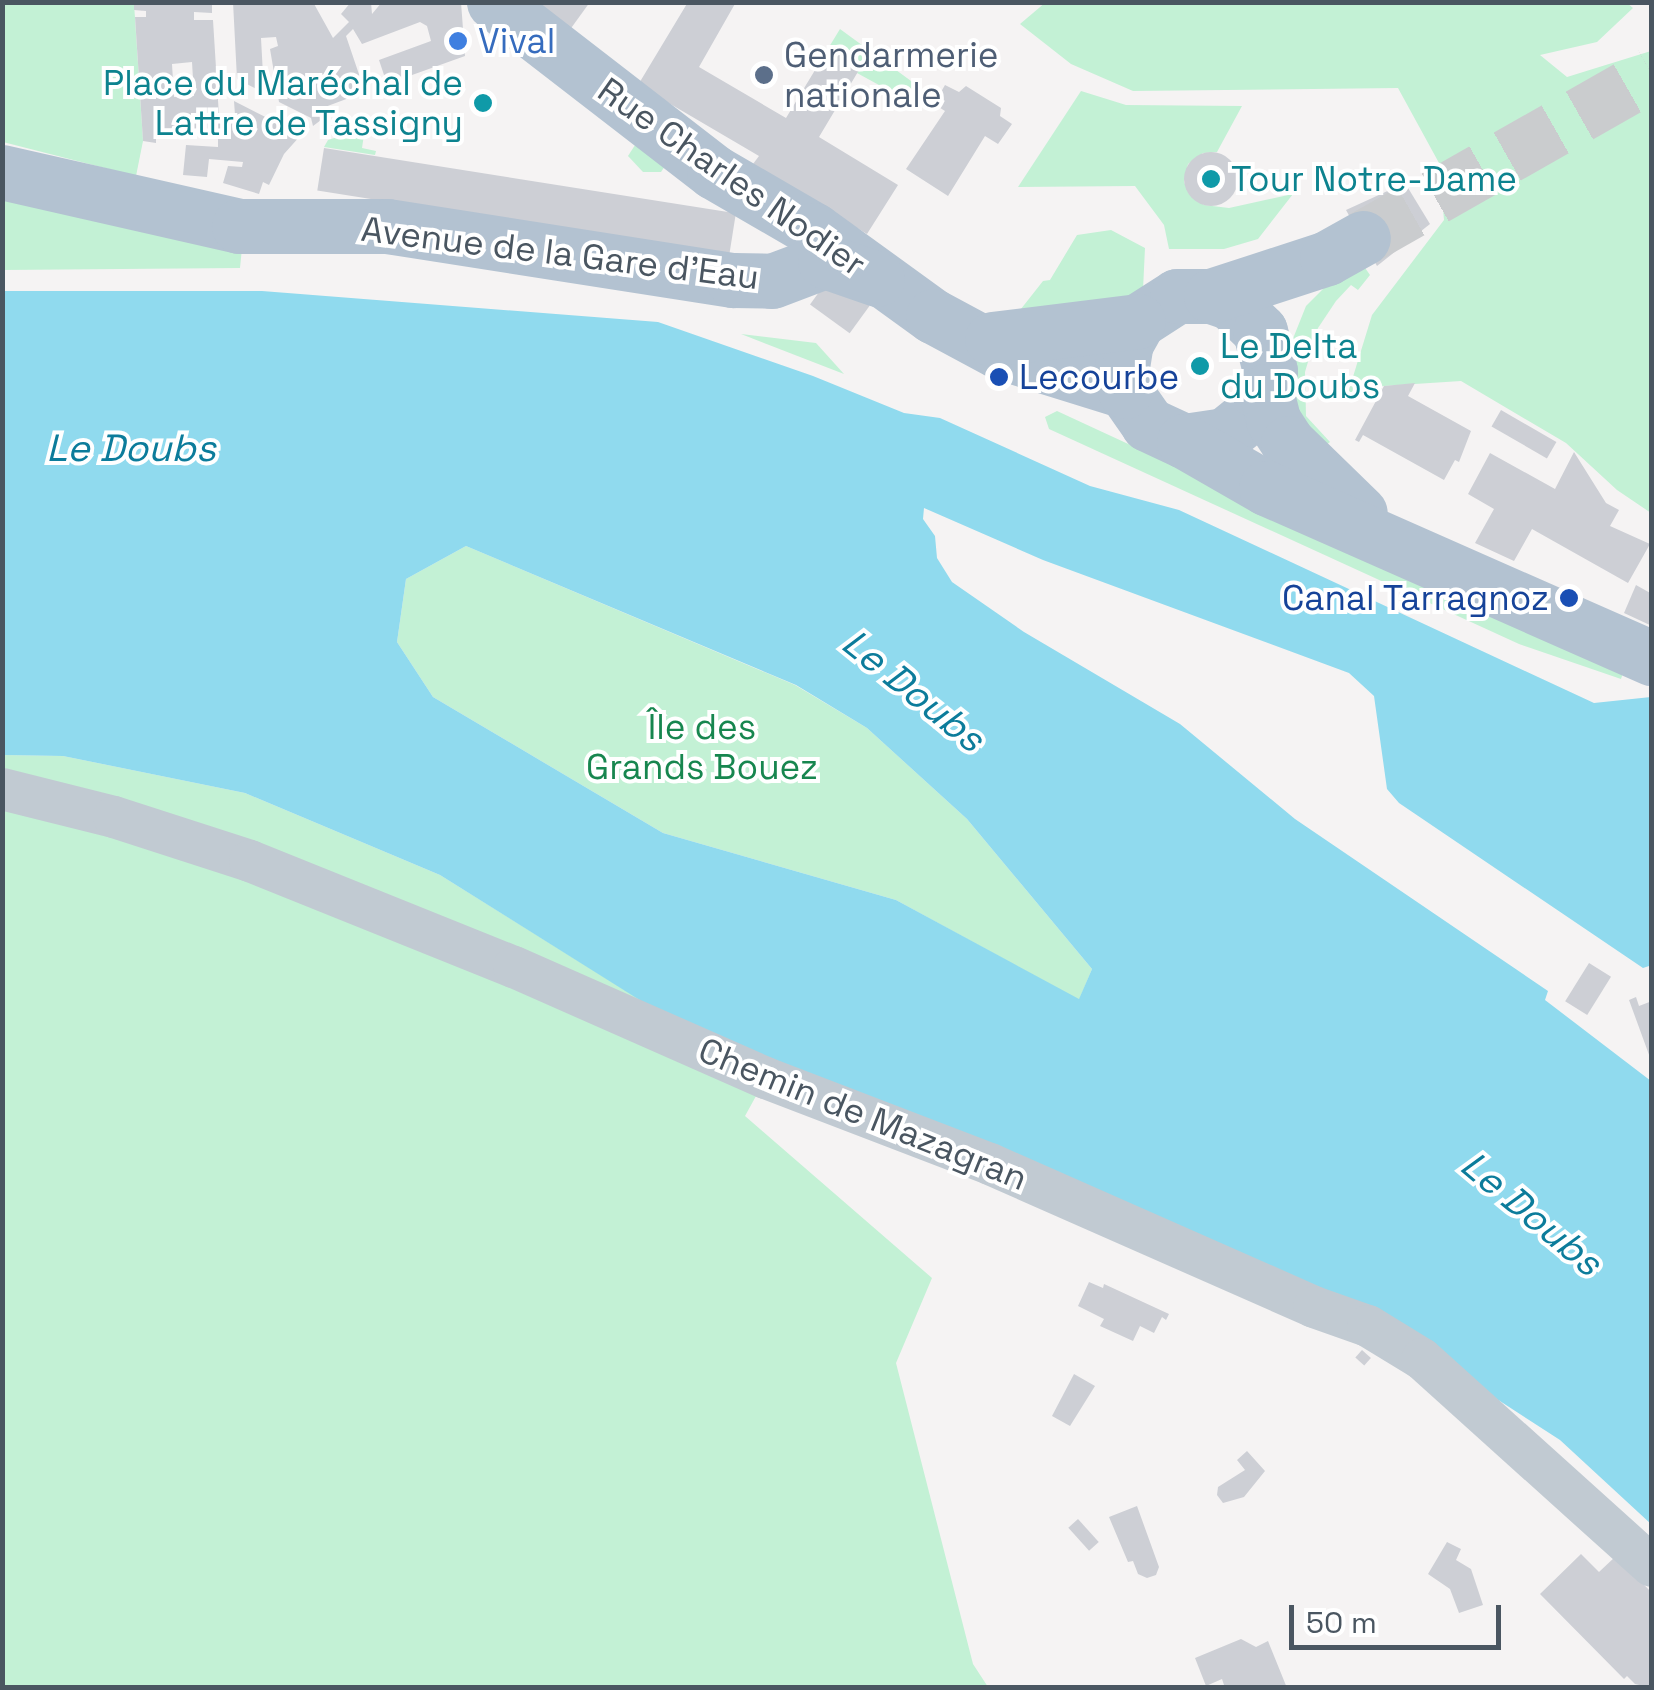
<!DOCTYPE html>
<meta charset="utf-8">
<style>
body{margin:0}
#map{position:relative;width:1654px;height:1690px;overflow:hidden;background:#f5f3f3;font-family:"Space Grotesk",sans-serif}
div>[style]{position:absolute}
.green>*{inset:0;background:#c3f1d5}
.water>*{inset:0;background:#90daee}
.building>*{inset:0;background:#cdcfd5;transform-origin:0 0}
.round{border-radius:50%}
.major-tunnel>*{height:55px;margin-top:-27.5px;transform-origin:0;background:repeating-linear-gradient(90deg,#caccce 0 55px,transparent 0 83px)}
.minor>*{height:42px;margin:-21px;padding:0 21px;transform-origin:21px;border-radius:21px;background:#c1cad2}
.major>*{height:55px;margin:-27.5px;padding:0 27.5px;transform-origin:27.5px;border-radius:27.5px;background:#b3c2d1}
.dots>*{width:28px;height:28px;translate:-50% -50%;box-sizing:border-box;border:5px solid #fff;border-radius:50%}
span{translate:-50% -50%;white-space:nowrap;text-align:center;line-height:1.15;-webkit-text-stroke:8px #fff;paint-order:stroke}
.shop-label{font-size:35px;color:#366cbe}
.left{translate:0 -50%;text-align:left}
.service-label{font-size:35px;color:#4e5e75}
.culture-label{font-size:35px;color:#0d838f}
.right{translate:-100% -50%;text-align:right}
.street-label{font-size:35px;color:#4a5661}
.transit-label{font-size:35px;color:#164399}
.park-label{font-size:35px;color:#17864f}
.water-label{font-size:38px;color:#0c7c9b;font-style:italic}
.frame{position:absolute;inset:0;border:5px solid #4a5661;pointer-events:none}
.scale{position:absolute;left:1289px;top:1605px;width:212px;height:45px;box-sizing:border-box;border:5px solid #4a5661;border-top:0;padding-left:12px;font-size:30px;line-height:35px;white-space:nowrap;color:#4a5661;-webkit-text-stroke:8px #fff;paint-order:stroke}
</style>
<div id="map">
<div class="green">
<div style="clip-path:polygon(1046px 2px,1627px 3px,1633px 8px,1597px 42px,1540px 55px,1567px 77px,1651px 51px,1651px 513px,1617px 490px,1566px 443px,1461px 381px,1384px 386px,1348px 393px,1372px 315px,1444px 220px,1439px 163px,1398px 88px,1133px 91px,1071px 64px,1020px 24px)"></div>
<div style="clip-path:polygon(3px 3px,134px 3px,143px 141px,136px 176px,3px 142px)"></div>
<div style="clip-path:polygon(840px 29px,922px 89px,910px 102px,857px 73px,861px 64px,829px 47px)"></div>
<div style="clip-path:polygon(1081px 91px,1126px 105px,1242px 106px,1217px 152px,1203px 153px,1188px 164px,1184px 182px,1189px 194px,1204px 205px,1229px 208px,1293px 194px,1258px 239px,1224px 249px,1169px 249px,1164px 225px,1135px 186px,1018px 187px)"></div>
<div style="clip-path:polygon(365px 128px,362px 148px,376px 151px,375px 155px,324px 147px,328px 140px)"></div>
<div style="clip-path:polygon(637px 142px,665px 166px,661px 172px,643px 172px,628px 156px)"></div>
<div style="clip-path:polygon(2px 192px,242px 248px,240px 268px,3px 270px)"></div>
<div style="clip-path:polygon(1111px 230px,1145px 248px,1143px 290px,1125px 301px,1017px 314px,1043px 281px,1050px 280px,1077px 235px)"></div>
<div style="clip-path:polygon(1361px 262px,1370px 275px,1358px 290px,1351px 285px,1336px 301px,1318px 328px,1305px 372px,1306px 416px,1330px 442px,1322px 448px,1295px 418px,1287px 384px,1292px 341px,1306px 306px,1333px 279px)"></div>
<div style="clip-path:polygon(741px 334px,816px 343px,844px 374px)"></div>
<div style="clip-path:polygon(1057px 411px,1623px 673px,1621px 679px,1519px 644px,1049px 429px,1045px 417px)"></div>
<div style="clip-path:polygon(466px 546px,795px 685px,867px 728px,967px 819px,1092px 969px,1079px 1000px,896px 900px,663px 833px,433px 697px,397px 642px,406px 579px)"></div>
<div style="clip-path:polygon(3px 755px,63px 756px,245px 793px,440px 875px,766px 1078px,745px 1116px,932px 1278px,896px 1363px,973px 1664px,988px 1687px,3px 1688px)"></div>
</div>
<div class="water">
<div style="clip-path:polygon(evenodd,3px 291px,262px 291px,658px 322px,813px 376px,904px 413px,940px 418px,1090px 486px,1179px 510px,1594px 703px,1651px 697px,1652px 965px,1643px 968px,1399px 803px,1387px 789px,1374px 696px,1349px 673px,1043px 560px,924px 508px,923px 519px,935px 536px,937px 558px,952px 582px,1024px 632px,1180px 724px,1295px 819px,1548px 991px,1545px 1000px,1651px 1081px,1651px 1524px,1560px 1440px,1429px 1355px,646px 1004px,440px 875px,245px 793px,63px 756px,3px 755px,3px 291px,466px 546px,796px 685px,867px 728px,967px 819px,1092px 969px,1079px 999px,896px 900px,663px 833px,433px 697px,397px 642px,406px 579px,466px 546px)"></div>
</div>
<div class="building">
<div style="clip-path:polygon(evenodd,134px 2px,212px 2px,212px 13px,194px 12px,194px 20px,213px 20px,219px 116px,235px 115px,234px 101px,301px 135px,284px 154px,269px 185px,263px 182px,259px 194px,223px 183px,228px 166px,242px 167px,243px 162px,209px 159px,207px 177px,183px 175px,186px 145px,218px 147px,218px 135px,156px 134px,156px 143px,143px 141px,135px 17px,146px 17px,146px 11px,134px 10px,134px 2px,192px 62px,194px 96px,174px 97px,172px 64px,192px 62px)"></div>
<div style="clip-path:polygon(233px 2px,313px 2px,333px 38px,349px 22px,341px 14px,351px 2px,371px 2px,372px 14px,382px 2px,461px 2px,465px 56px,387px 84px,379px 60px,431px 41px,427px 26px,420px 22px,362px 44px,353px 29px,346px 36px,365px 92px,317px 110px,321px 120px,313px 126px,311px 118px,279px 102px,270px 49px,278px 46px,276px 37px,261px 38px,264px 93px,237px 79px)"></div>
<div style="clip-path:polygon(531px 2px,590px 2px,569px 31px)"></div>
<div style="clip-path:polygon(688px 2px,736px 2px,699px 67px,786px 118px,829px 47px,862px 65px,819px 137px,898px 185px,867px 234px,753px 164px,759px 156px,638px 85px)"></div>
<div style="clip-path:polygon(945px 85px,959px 92px,966px 86px,1001px 108px,1000px 116px,1012px 124px,998px 144px,985px 136px,948px 196px,906px 169px,945px 111px,934px 104px)"></div>
<div style="left:324px;top:148px;width:417px;height:43px;rotate:9deg"></div>
<div class="round" style="left:1184px;top:152px;width:54px;height:54px"></div>
<div style="clip-path:polygon(1405px 183px,1430px 224px,1377px 266px,1346px 210px)"></div>
<div style="left:830px;top:277px;width:49px;height:34px;rotate:36deg"></div>
<div style="clip-path:polygon(1415px 383px,1408px 396px,1471px 431px,1459px 462px,1455px 460px,1444px 480px,1363px 435px,1359px 442px,1355px 440px,1384px 386px)"></div>
<div style="left:1501px;top:410px;width:64px;height:19px;rotate:30deg"></div>
<div style="clip-path:polygon(1574px 452px,1606px 503px,1619px 510px,1610px 526px,1650px 544px,1628px 583px,1532px 529px,1514px 561px,1475px 543px,1494px 509px,1468px 494px,1490px 453px,1555px 489px)"></div>
<div style="clip-path:polygon(1636px 585px,1652px 594px,1652px 626px,1624px 613px)"></div>
<div style="left:1589px;top:963px;width:26px;height:45px;rotate:32deg"></div>
<div style="clip-path:polygon(1636px 997px,1639px 1006px,1652px 1001px,1652px 1063px,1629px 1000px)"></div>
<div style="clip-path:polygon(1089px 1282px,1103px 1288px,1104px 1284px,1169px 1314px,1166px 1320px,1162px 1317px,1154px 1333px,1140px 1326px,1133px 1341px,1100px 1326px,1104px 1319px,1078px 1306px)"></div>
<div style="left:1362px;top:1350px;width:12px;height:10px;rotate:42deg"></div>
<div style="clip-path:polygon(1074px 1374px,1095px 1386px,1070px 1426px,1052px 1416px)"></div>
<div style="clip-path:polygon(1247px 1451px,1265px 1471px,1244px 1497px,1223px 1503px,1217px 1495px,1218px 1487px,1245px 1470px,1237px 1460px)"></div>
<div style="clip-path:polygon(1137px 1506px,1159px 1567px,1156px 1575px,1147px 1578px,1138px 1574px,1133px 1561px,1128px 1562px,1109px 1517px)"></div>
<div style="left:1078px;top:1519px;width:31px;height:13px;rotate:48deg"></div>
<div style="clip-path:polygon(1447px 1542px,1461px 1549px,1456px 1560px,1471px 1569px,1483px 1605px,1459px 1613px,1450px 1589px,1428px 1574px)"></div>
<div style="clip-path:polygon(1581px 1554px,1599px 1572px,1616px 1556px,1652px 1593px,1652px 1688px,1635px 1684px,1627px 1676px,1624px 1679px,1540px 1594px)"></div>
<div style="clip-path:polygon(1241px 1639px,1256px 1647px,1268px 1641px,1287px 1688px,1225px 1688px,1222px 1679px,1206px 1686px,1195px 1658px)"></div>
</div>
<div class="major-tunnel">
<div style="left:1363px;top:238px;width:332px;rotate:-29.6deg"></div>
</div>
<div class="minor">
<div style="left:2px;top:789px;width:115px;rotate:14deg"></div>
<div style="left:114px;top:817px;width:143px;rotate:17.9deg"></div>
<div style="left:250px;top:861px;width:284px;rotate:21.9deg"></div>
<div style="left:514px;top:967px;width:275px;rotate:23.8deg"></div>
<div style="left:766px;top:1078px;width:240px;rotate:21deg"></div>
<div style="left:990px;top:1164px;width:354px;rotate:23.8deg"></div>
<div style="left:1314px;top:1307px;width:57px;rotate:19.4deg"></div>
<div style="left:1368px;top:1326px;width:63px;rotate:31.4deg"></div>
<div style="left:1422px;top:1359px;width:309px;rotate:42deg"></div>
</div>
<div class="major">
<div style="left:494px;top:2px;width:278px;rotate:37.7deg"></div>
<div style="left:714px;top:172px;width:116px;rotate:30.1deg"></div>
<div style="left:814px;top:230px;width:147px;rotate:35.9deg"></div>
<div style="left:933px;top:316px;width:76px;rotate:28.2deg"></div>
<div style="left:1000px;top:352px;width:131px;rotate:17.3deg"></div>
<div style="left:2px;top:172px;width:243px;rotate:12.8deg"></div>
<div style="left:239px;top:226px;width:148px"></div>
<div style="left:387px;top:226px;width:350px;rotate:8.9deg"></div>
<div style="left:733px;top:280px;width:39px;rotate:1deg"></div>
<div style="left:772px;top:281px;width:57px;rotate:-20.7deg"></div>
<div style="left:825px;top:261px;width:55px;rotate:19.1deg"></div>
<div style="left:1211px;top:296px;width:21px;rotate:19deg"></div>
<div style="left:1231px;top:303px;width:40px;rotate:44deg"></div>
<div style="left:1260px;top:331px;width:41px;rotate:76deg"></div>
<div style="left:1270px;top:371px;width:20px;rotate:101deg"></div>
<div style="left:1266px;top:391px;width:20px;rotate:117deg"></div>
<div style="left:1257px;top:409px;width:41px;rotate:140.9deg"></div>
<div style="left:1225px;top:435px;width:41px;rotate:171.7deg"></div>
<div style="left:1184px;top:441px;width:40px;rotate:-155deg"></div>
<div style="left:1148px;top:424px;width:40px;rotate:-124.9deg"></div>
<div style="left:1125px;top:391px;width:24px;rotate:-97deg"></div>
<div style="left:1122px;top:367px;width:24px;rotate:-81deg"></div>
<div style="left:1126px;top:343px;width:25px;rotate:-61deg"></div>
<div style="left:1138px;top:321px;width:46px;rotate:-32.7deg"></div>
<div style="left:1177px;top:296px;width:34px"></div>
<div style="left:1211px;top:296px;width:122px;rotate:-18.1deg"></div>
<div style="left:1327px;top:258px;width:41px;rotate:-29.1deg"></div>
<div style="left:992px;top:339px;width:147px;rotate:-7deg"></div>
<div style="left:1266px;top:391px;width:30px;rotate:76deg"></div>
<div style="left:1273px;top:420px;width:27px;rotate:57deg"></div>
<div style="left:1288px;top:443px;width:100px;rotate:44.2deg"></div>
<div style="left:1184px;top:441px;width:95px;rotate:29.8deg"></div>
<div style="left:1266px;top:488px;width:422px;rotate:23.8deg"></div>
</div>
<div class="dots">
<div style="left:458px;top:41px;background:#3f7fe0"></div>
<div style="left:764px;top:75px;background:#5c6f8a"></div>
<div style="left:483px;top:103px;background:#0f9aa8"></div>
<div style="left:1211px;top:179px;background:#0f9aa8"></div>
<div style="left:1200px;top:366px;background:#0f9aa8"></div>
<div style="left:999px;top:377px;background:#1a4fb4"></div>
<div style="left:1569px;top:598px;background:#1a4fb4"></div>
</div>
<div class="shop-label">
<span class="left" style="left:478px;top:41px">Vival</span>
</div>
<div class="service-label">
<span class="left" style="left:784px;top:75px">Gendarmerie<br>nationale</span>
</div>
<div class="culture-label">
<span class="right" style="left:463px;top:103px">Place du Maréchal de<br>Lattre de Tassigny</span>
<span class="left" style="left:1231px;top:179px">Tour Notre-Dame</span>
<span class="left" style="left:1220px;top:366px">Le Delta<br>du Doubs</span>
</div>
<div class="street-label">
<span style="left:732px;top:177px;rotate:35deg">Rue Charles Nodier</span>
<span style="left:560px;top:253px;rotate:7deg">Avenue de la Gare d'Eau</span>
<span style="left:863px;top:1114px;rotate:22deg">Chemin de Mazagran</span>
</div>
<div class="transit-label">
<span class="left" style="left:1019px;top:377px">Lecourbe</span>
<span class="right" style="left:1549px;top:598px">Canal Tarragnoz</span>
</div>
<div class="park-label">
<span style="left:702px;top:747px">Île des<br>Grands Bouez</span>
</div>
<div class="water-label">
<span style="left:131px;top:449px">Le Doubs</span>
<span style="left:913px;top:691px;rotate:39deg">Le Doubs</span>
<span style="left:1531px;top:1214px;rotate:40deg">Le Doubs</span>
</div>
<div class="frame"></div>
<div class="scale">50 m</div>
</div>
